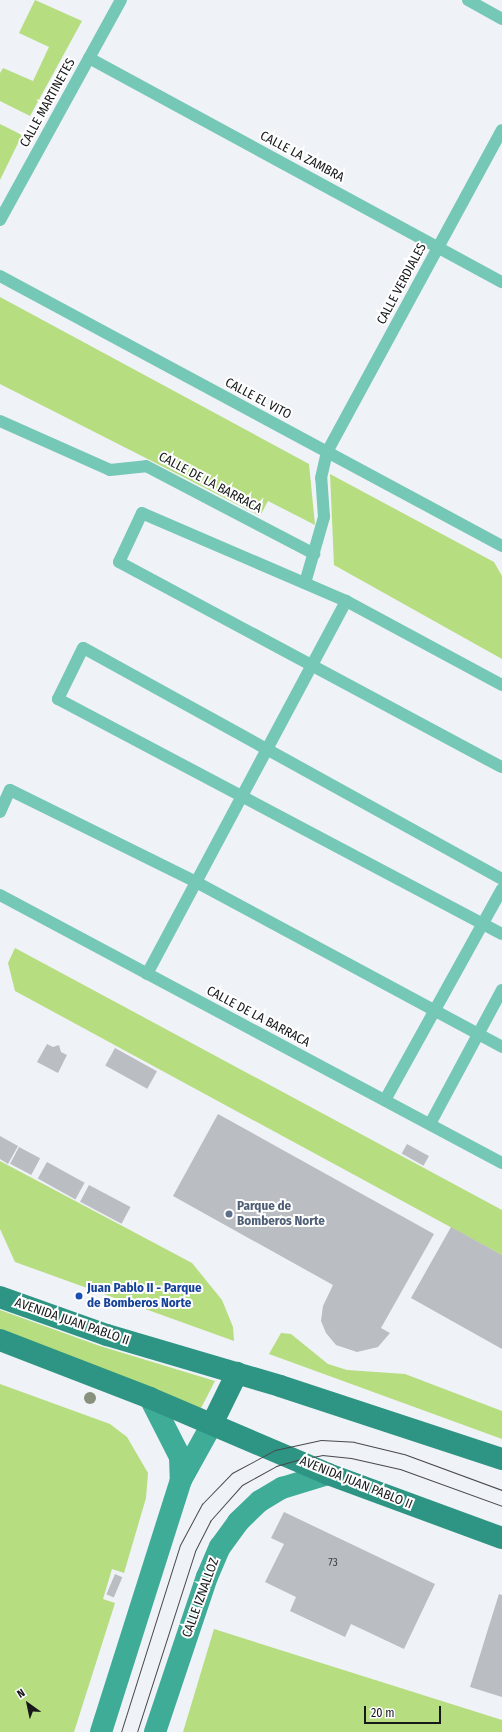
<!DOCTYPE html>
<style>
body{margin:0}
#map{position:relative;width:502px;height:1732px;overflow:hidden;background:#eff2f7;font-family:"Fira Sans Condensed",sans-serif}
div>[style]{position:absolute}
.green>*{inset:0;background:#b6dd7f}
.building>*{inset:0;background:#babdc2;transform-origin:0 0}
.service>*{height:12px;margin:-6px;padding:0 6px;transform-origin:6px;border-radius:6px;background:#75c7b6}
.secondary>*{height:22px;margin:-11px;padding:0 11px;transform-origin:11px;border-radius:11px;background:#3fac98}
.primary>*{height:22px;margin:-11px;padding:0 11px;transform-origin:11px;border-radius:11px;background:#2e9483}
.tram>*{height:1px;margin:-0.5px;padding:0 0.5px;transform-origin:0.5px;border-radius:0.5px;background:#48494c}
.trees>*{width:12px;height:12px;margin:-6px;border-radius:50%;background:#87917e}
.dots>*{width:11px;height:11px;translate:-50% -50%;box-sizing:border-box;border:2px solid #fff;border-radius:50%}
span{translate:-50% -50%;white-space:nowrap;text-align:center;line-height:1.15;-webkit-text-stroke:4px #fff;paint-order:stroke}
.number-label{font-size:11px;color:#404144}
.number-label span{-webkit-text-stroke-width:0}
.street-label{font-size:13px;color:#17181a}
.service-label{font-size:13px;color:#4e5e75;font-weight:700}
.left{translate:0 -50%;text-align:left}
.transit-label{font-size:13px;color:#164399;font-weight:700}
.north{position:absolute;left:8px;top:1684px;width:40px;height:40px;-webkit-text-stroke:3px #fff;paint-order:stroke;rotate:327deg;font-size:11px;font-weight:700;line-height:16px;text-align:center;color:#17181a}
.north::after{content:'';display:block;margin:auto;width:14px;height:18px;background:#17181a;clip-path:polygon(50% 0,100% 100%,50% 72%,0 100%)}
.scale{position:absolute;left:364px;top:1706px;width:77px;height:18px;box-sizing:border-box;border:2px solid #17181a;border-top:0;padding-left:5px;font-size:12px;line-height:14px;white-space:nowrap;color:#17181a;-webkit-text-stroke:3px #fff;paint-order:stroke}
</style>
<div id="map">
<div class="green">
<div style="clip-path:polygon(35px 0,82px 21px,30px 116px,0 101px,0 73px,3px 68px,33px 81px,49px 47px,19px 33px)"></div>
<div style="clip-path:polygon(0 124px,22px 135px,0 180px)"></div>
<div style="clip-path:polygon(0 297px,309px 464px,315px 525px,268px 501px,260px 516px,0 384px)"></div>
<div style="clip-path:polygon(330px 474px,494px 562px,502px 576px,502px 659px,334px 565px)"></div>
<div style="clip-path:polygon(15px 948px,502px 1210px,502px 1255px,15px 991px,8px 963px)"></div>
<div style="clip-path:polygon(0 1161px,192px 1263px,222px 1300px,233px 1327px,234px 1341px,15px 1262px,0 1229px)"></div>
<div style="clip-path:polygon(0 1310px,100px 1346px,215px 1381px,201px 1408px,0 1330px)"></div>
<div style="clip-path:polygon(281px 1333px,291px 1334px,328px 1364px,347px 1370px,405px 1374px,502px 1411px,502px 1439px,269px 1354px)"></div>
<div style="clip-path:polygon(0 1384px,110px 1424px,127px 1437px,148px 1473px,146px 1498px,124px 1573px,112px 1569px,103px 1599px,115px 1603px,74px 1732px,0 1732px)"></div>
<div style="clip-path:polygon(214px 1629px,502px 1720px,502px 1732px,183px 1732px)"></div>
</div>
<div class="building">
<div style="clip-path:polygon(47px 1044px,53px 1047px,59px 1045px,61px 1052px,67px 1055px,58px 1073px,37px 1062px)"></div>
<div style="left:115px;top:1048px;width:48px;height:20px;rotate:29deg"></div>
<div style="clip-path:polygon(218px 1114px,434px 1234px,381px 1328px,390px 1333px,378px 1347px,357px 1352px,336px 1345px,326px 1333px,321px 1321px,323px 1306px,333px 1285px,173px 1196px)"></div>
<div style="clip-path:polygon(0 1136px,18px 1146px,8px 1164px,0 1159px)"></div>
<div style="left:407px;top:1144px;width:25px;height:11px;rotate:29deg"></div>
<div style="left:19px;top:1147px;width:24px;height:19px;rotate:28deg"></div>
<div style="left:47px;top:1162px;width:43px;height:19px;rotate:29deg"></div>
<div style="left:89px;top:1185px;width:47px;height:19px;rotate:28deg"></div>
<div style="clip-path:polygon(451px 1227px,502px 1255px,502px 1349px,411px 1298px)"></div>
<div style="clip-path:polygon(284px 1512px,435px 1584px,404px 1649px,351px 1624px,345px 1637px,290px 1611px,296px 1597px,265px 1582px,284px 1544px,271px 1538px)"></div>
<div style="left:115px;top:1574px;width:8px;height:22px;rotate:23deg"></div>
<div style="clip-path:polygon(499px 1594px,502px 1595px,502px 1697px,470px 1687px)"></div>
</div>
<div class="service">
<div style="left:468px;top:0;width:39px;rotate:29deg"></div>
<div style="left:89px;top:58px;width:470px;rotate:28.5deg"></div>
<div style="left:0;top:220px;width:251px;rotate:-61.2deg"></div>
<div style="left:0;top:276px;width:570px;rotate:28.27deg"></div>
<div style="left:0;top:421px;width:120px;rotate:24deg"></div>
<div style="left:110px;top:470px;width:36px;rotate:-6deg"></div>
<div style="left:146px;top:466px;width:190px;rotate:27.6deg"></div>
<div style="left:305px;top:583px;width:69px;rotate:-73.9deg"></div>
<div style="left:324px;top:517px;width:39px;rotate:-94deg"></div>
<div style="left:321px;top:478px;width:27px;rotate:-77deg"></div>
<div style="left:327px;top:452px;width:366px;rotate:-61.5deg"></div>
<div style="left:502px;top:685px;width:177px;rotate:-151.7deg"></div>
<div style="left:346px;top:601px;width:222px;rotate:-156.7deg"></div>
<div style="left:142px;top:513px;width:54px;rotate:115.1deg"></div>
<div style="left:119px;top:562px;width:434px;rotate:28.2deg"></div>
<div style="left:0;top:812px;width:24px;rotate:-66deg"></div>
<div style="left:10px;top:790px;width:208px;rotate:26.3deg"></div>
<div style="left:196px;top:882px;width:348px;rotate:28.3deg"></div>
<div style="left:502px;top:879px;width:478px;rotate:-151.1deg"></div>
<div style="left:83px;top:648px;width:57px;rotate:116.1deg"></div>
<div style="left:58px;top:699px;width:502px;rotate:27.89deg"></div>
<div style="left:0;top:895px;width:569px;rotate:28.1deg"></div>
<div style="left:147px;top:974px;width:423px;rotate:-61.9deg"></div>
<div style="left:385px;top:1100px;width:241px;rotate:-61deg"></div>
<div style="left:430px;top:1124px;width:152px;rotate:-61.8deg"></div>
</div>
<div class="secondary">
<div style="left:150px;top:1398px;width:66px;rotate:63deg"></div>
<div style="left:180px;top:1457px;width:23px;rotate:88deg"></div>
<div style="left:101px;top:1732px;width:264px;rotate:-72.4deg"></div>
<div style="left:181px;top:1480px;width:64px;rotate:-61deg"></div>
<div style="left:155px;top:1732px;width:163px;rotate:-71.5deg"></div>
<div style="left:207px;top:1577px;width:33px;rotate:-67deg"></div>
<div style="left:220px;top:1547px;width:31px;rotate:-54deg"></div>
<div style="left:238px;top:1522px;width:30px;rotate:-44deg"></div>
<div style="left:260px;top:1501px;width:26px;rotate:-31deg"></div>
<div style="left:282px;top:1488px;width:48px;rotate:-16.9deg"></div>
</div>
<div class="primary">
<div style="left:0;top:1297px;width:114px;rotate:19.6deg"></div>
<div style="left:107px;top:1335px;width:180px;rotate:16.4deg"></div>
<div style="left:280px;top:1386px;width:234px;rotate:18.2deg"></div>
<div style="left:0;top:1340px;width:161px;rotate:21.1deg"></div>
<div style="left:150px;top:1398px;width:194px;rotate:23.1deg"></div>
<div style="left:328px;top:1474px;width:185px;rotate:20.2deg"></div>
<div style="left:212px;top:1424px;width:57px;rotate:-63.9deg"></div>
</div>
<div class="tram">
<div style="left:121px;top:1732px;width:196px;rotate:-72.5deg"></div>
<div style="left:180px;top:1545px;width:47px;rotate:-61.8deg"></div>
<div style="left:202px;top:1504px;width:43px;rotate:-45.9deg"></div>
<div style="left:232px;top:1473px;width:49px;rotate:-28.1deg"></div>
<div style="left:275px;top:1450px;width:47px;rotate:-12.3deg"></div>
<div style="left:321px;top:1440px;width:33px;rotate:3deg"></div>
<div style="left:354px;top:1442px;width:51px;rotate:13.5deg"></div>
<div style="left:404px;top:1454px;width:104px;rotate:20.2deg"></div>
<div style="left:137px;top:1732px;width:190px;rotate:-72.2deg"></div>
<div style="left:195px;top:1551px;width:34px;rotate:-63deg"></div>
<div style="left:210px;top:1521px;width:48px;rotate:-48.4deg"></div>
<div style="left:242px;top:1485px;width:39px;rotate:-29deg"></div>
<div style="left:276px;top:1466px;width:22px;rotate:-16deg"></div>
<div style="left:297px;top:1460px;width:25px;rotate:-11deg"></div>
<div style="left:322px;top:1455px;width:29px;rotate:6deg"></div>
<div style="left:351px;top:1458px;width:50px;rotate:12.7deg"></div>
<div style="left:400px;top:1469px;width:109px;rotate:19.9deg"></div>
</div>
<div class="trees">
<div style="left:90px;top:1398px"></div>
</div>
<div class="dots">
<div style="left:229px;top:1214px;background:#5c6f8a"></div>
<div style="left:79px;top:1296px;background:#1a4fb4"></div>
</div>
<div class="number-label">
<span style="left:333px;top:1563px">73</span>
</div>
<div class="street-label">
<span style="left:48px;top:103px;rotate:-61deg">CALLE MARTINETES</span>
<span style="left:302px;top:157px;rotate:28deg">CALLE LA ZAMBRA</span>
<span style="left:402px;top:284px;rotate:-62deg">CALLE VERDIALES</span>
<span style="left:258px;top:399px;rotate:28deg">CALLE EL VITO</span>
<span style="left:210px;top:483px;rotate:28deg">CALLE DE LA BARRACA</span>
<span style="left:258px;top:1017px;rotate:28deg">CALLE DE LA BARRACA</span>
<span style="left:72px;top:1322px;rotate:19deg">AVENIDA JUAN PABLO II</span>
<span style="left:356px;top:1483px;rotate:22deg">AVENIDA JUAN PABLO II</span>
<span style="left:201px;top:1598px;rotate:-70deg">CALLE IZNALLOZ</span>
</div>
<div class="service-label">
<span class="left" style="left:237px;top:1214px">Parque de<br>Bomberos Norte</span>
</div>
<div class="transit-label">
<span class="left" style="left:87px;top:1296px">Juan Pablo II - Parque<br>de Bomberos Norte</span>
</div>
<div class="north">N</div>
<div class="scale">20 m</div>
</div>
